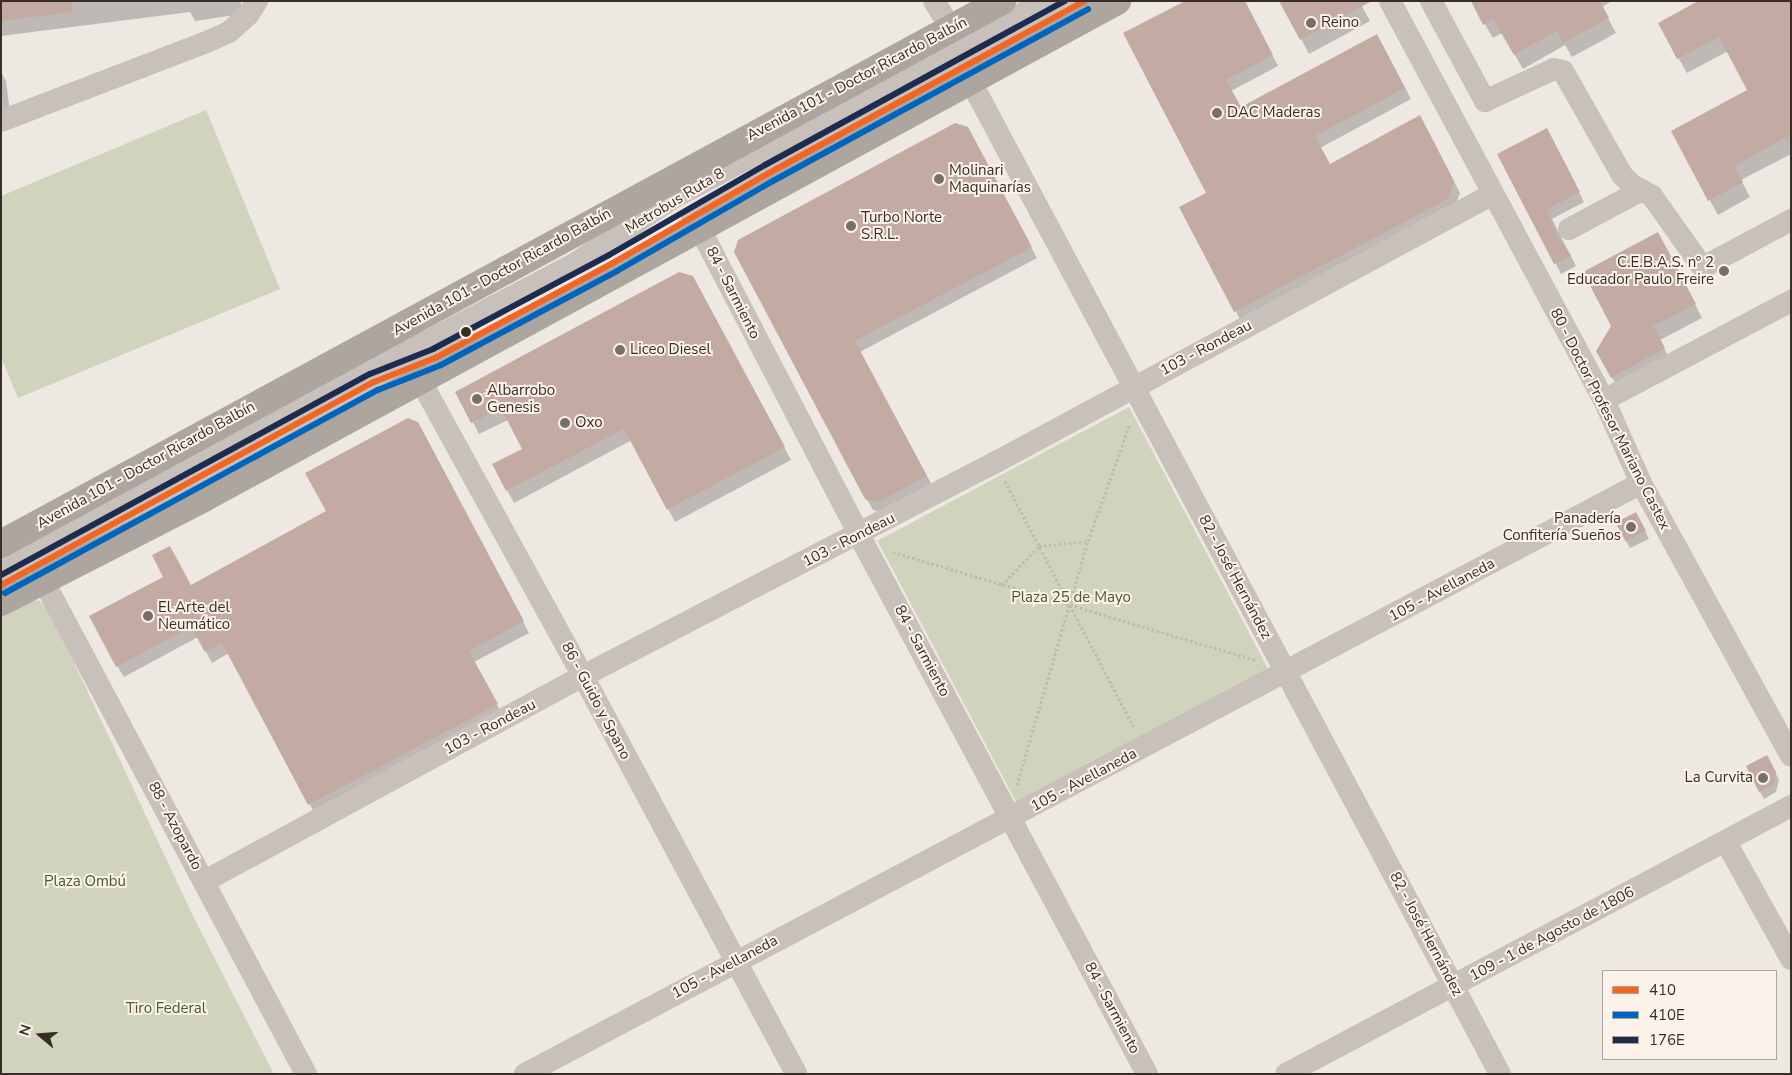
<!DOCTYPE html>
<meta charset="utf-8">
<style>
body{margin:0}
#map{position:relative;width:1792px;height:1075px;overflow:hidden;background:#eee8e2;font-family:"Nunito Sans",sans-serif}
div>[style]{position:absolute}
.green>*{inset:0;background:#d0d4bc;transform-origin:0 0}
.shadow>*{inset:0;background:#0003}
.building>*{inset:0;background:#c3aba3;transform-origin:0 0}
.path>*{height:3px;margin-top:-1.5px;transform-origin:0;background:repeating-linear-gradient(90deg,#c0b9b4 0 2.5px,transparent 0 5px)}
.minor>*{height:22px;margin:-11px;padding:0 11px;transform-origin:11px;border-radius:11px;background:#c8c0bb}
.major>*{height:28px;margin:-14px;padding:0 14px;transform-origin:14px;border-radius:14px;background:#ada5a0}
.bus-1>*{height:6px;margin:-3px;padding:0 3px;transform-origin:3px;border-radius:3px;background:#f26522}
.bus-2>*{height:6px;margin:-3px;padding:0 3px;transform-origin:3px;border-radius:3px;background:#0065bd}
.bus-3>*{height:6px;margin:-3px;padding:0 3px;transform-origin:3px;border-radius:3px;background:#1d2b4f}
.dots>*{width:14px;height:14px;translate:-50% -50%;box-sizing:border-box;border:2px solid #fbf2ea;border-radius:50%}
span{translate:-50% -50%;white-space:nowrap;text-align:center;line-height:1.15;-webkit-text-stroke:4px #fbf2ea;paint-order:stroke}
.poi-label{font-size:15px;color:#392d29}
.left{translate:0 -50%;text-align:left}
.right{translate:-100% -50%;text-align:right}
.street-label{font-size:15px;color:#392d29}
.park-label{font-size:15px;color:#4a582b}
.frame{position:absolute;inset:0;border:2px solid #392d29;pointer-events:none}
.legend{position:absolute;left:1602px;top:970px;width:175px;height:90px;box-sizing:border-box;background:#fbf2ea;border:1px solid #ada39d;margin:0;padding:6px 9px;list-style:none;font-size:15px;color:#392d29}
.legend li{display:flex;align-items:center;gap:10px;height:25px}
.legend b{width:25px;border:1px solid #ada39d}
.north{position:absolute;left:15px;top:1010px;width:50px;height:50px;-webkit-text-stroke:4px #fbf2ea;paint-order:stroke;rotate:288deg;font-size:14px;font-weight:700;line-height:20px;text-align:center;color:#392d29}
.north::after{content:'';display:block;margin:auto;width:18px;height:22px;background:#392d29;clip-path:polygon(50% 0,100% 100%,50% 72%,0 100%)}
</style>
<div id="map">
<div class="green">
<div style="clip-path:polygon(206px 110px,280px 289px,18px 398px,1px 357px,1px 196px)"></div>
<div style="left:1129px;top:407px;width:297px;height:285px;rotate:62deg"></div>
<div style="clip-path:polygon(38px 600px,48px 607px,193px 916px,274px 1074px,1px 1074px,1px 617px,21px 605px)"></div>
</div>
<div class="shadow">
<div style="clip-path:polygon(1px 1px,241px 1px,242px 14px,195px 21px,190px 12px,1px 36px)"></div>
<div style="clip-path:polygon(1244px 1px,1278px 66px,1231px 91px,1240px 108px,1383px 46px,1411px 99px,1320px 148px,1330px 165px,1426px 128px,1460px 193px,1454px 210px,1242px 323px,1181px 208px,1208px 193px,1124px 34px)"></div>
<div style="clip-path:polygon(1281px 1px,1359px 1px,1370px 21px,1309px 54px)"></div>
<div style="clip-path:polygon(1483px 1px,1612px 1px,1602px 7px,1616px 33px,1572px 57px,1565px 45px,1523px 69px,1502px 33px,1493px 38px,1474px 6px)"></div>
<div style="clip-path:polygon(1791px 1px,1791px 154px,1741px 180px,1750px 197px,1718px 215px,1672px 132px,1749px 90px,1728px 51px,1687px 73px,1659px 24px)"></div>
<div style="clip-path:polygon(1px 72px,6px 81px,10px 112px,1px 113px)"></div>
<div style="clip-path:polygon(973px 139px,1037px 258px,860px 352px,933px 487px,883px 513px,873px 510px,866px 498px,735px 252px)"></div>
<div style="clip-path:polygon(1552px 140px,1584px 202px,1552px 219px,1576px 266px,1561px 274px,1499px 154px)"></div>
<div style="clip-path:polygon(1666px 247px,1702px 318px,1660px 340px,1671px 362px,1619px 391px,1612px 377px,1612px 326px)"></div>
<div style="clip-path:polygon(699px 290px,791px 460px,675px 522px,632px 440px,514px 503px,494px 465px,524px 449px,508px 420px,479px 434px,457px 392px)"></div>
<div style="clip-path:polygon(424px 435px,529px 633px,474px 662px,503px 716px,316px 816px,229px 653px,212px 663px,198px 637px,124px 677px,117px 666px,191px 586px,328px 512px)"></div>
<div style="clip-path:polygon(1640px 520px,1649px 539px,1630px 548px,1626px 541px)"></div>
<div style="clip-path:polygon(1771px 764px,1779px 780px,1776px 792px,1764px 799px,1747px 767px)"></div>
</div>
<div class="building">
<div style="clip-path:polygon(1px 1px,72px 1px,73px 12px,1px 21px)"></div>
<div style="clip-path:polygon(1185px 1px,1245px 1px,1273px 55px,1226px 80px,1241px 107px,1377px 34px,1405px 88px,1315px 136px,1330px 164px,1420px 115px,1454px 181px,1448px 199px,1234px 312px,1179px 207px,1206px 193px,1123px 33px)"></div>
<div style="clip-path:polygon(1279px 1px,1372px 1px,1300px 40px)"></div>
<div style="clip-path:polygon(1471px 1px,1600px 1px,1609px 18px,1563px 43px,1557px 31px,1514px 55px,1493px 19px,1483px 25px)"></div>
<div style="clip-path:polygon(1698px 1px,1791px 1px,1791px 135px,1734px 166px,1743px 182px,1708px 201px,1671px 131px,1747px 90px,1719px 37px,1677px 59px,1658px 23px)"></div>
<div style="clip-path:polygon(955px 123px,968px 127px,1032px 247px,855px 341px,927px 476px,876px 503px,865px 499px,734px 252px,738px 240px)"></div>
<div style="clip-path:polygon(1547px 128px,1580px 192px,1547px 209px,1557px 235px,1571px 256px,1554px 264px,1497px 154px)"></div>
<div style="clip-path:polygon(1658px 232px,1696px 304px,1653px 326px,1665px 348px,1611px 378px,1596px 351px,1611px 326px,1583px 272px)"></div>
<div style="clip-path:polygon(679px 272px,693px 276px,785px 447px,667px 510px,624px 429px,506px 491px,492px 464px,522px 449px,501px 408px,471px 423px,455px 392px)"></div>
<div style="clip-path:polygon(408px 418px,418px 422px,524px 621px,469px 651px,498px 704px,308px 805px,222px 643px,205px 652px,191px 627px,116px 667px,89px 616px,163px 577px,152px 555px,170px 546px,191px 585px,326px 511px,305px 473px)"></div>
<div style="left:1636px;top:512px;width:21px;height:23px;rotate:62deg"></div>
<div style="clip-path:polygon(1767px 755px,1776px 772px,1773px 785px,1759px 792px,1746px 766px)"></div>
</div>
<div class="path">
<div style="left:1005px;top:481px;width:279px;rotate:62.4deg"></div>
<div style="left:893px;top:552px;width:379px;rotate:16.6deg"></div>
<div style="left:1002px;top:585px;width:54px;rotate:-46.5deg"></div>
<div style="left:1039px;top:546px;width:49px;rotate:-5.8deg"></div>
<div style="left:1017px;top:785px;width:254px;rotate:-73.8deg"></div>
<div style="left:1088px;top:541px;width:124px;rotate:-70.3deg"></div>
</div>
<div class="minor">
<div style="left:934px;top:1px;width:32px;rotate:58deg"></div>
<div style="left:1390px;top:1px;width:453px;rotate:61.8deg"></div>
<div style="left:1604px;top:400px;width:91px;rotate:66deg"></div>
<div style="left:1641px;top:483px;width:311px;rotate:61.2deg"></div>
<div style="left:1431px;top:1px;width:114px;rotate:61.6deg"></div>
<div style="left:1485px;top:101px;width:76px;rotate:-24.9deg"></div>
<div style="left:1554px;top:69px;width:9px;rotate:13deg"></div>
<div style="left:1563px;top:71px;width:120px;rotate:60.4deg"></div>
<div style="left:1622px;top:175px;width:14px;rotate:45deg"></div>
<div style="left:1632px;top:185px;width:23px;rotate:29deg"></div>
<div style="left:1652px;top:196px;width:85px;rotate:54.6deg"></div>
<div style="left:1701px;top:265px;width:6px"></div>
<div style="left:1707px;top:265px;width:95px;rotate:-28.2deg"></div>
<div style="left:970px;top:80px;width:1126px;rotate:61.93deg"></div>
<div style="left:1px;top:121px;width:223px;rotate:-21deg"></div>
<div style="left:209px;top:41px;width:22px;rotate:-24deg"></div>
<div style="left:229px;top:32px;width:25px;rotate:-42deg"></div>
<div style="left:248px;top:15px;width:17px;rotate:-57deg"></div>
<div style="left:692px;top:217px;width:448px;rotate:-28.9deg"></div>
<div style="left:699px;top:227px;width:347px;rotate:62.5deg"></div>
<div style="left:859px;top:535px;width:611px;rotate:61.88deg"></div>
<div style="left:1569px;top:229px;width:83px;rotate:-28.1deg"></div>
<div style="left:413px;top:367px;width:353px;rotate:61.2deg"></div>
<div style="left:583px;top:676px;width:451px;rotate:61.8deg"></div>
<div style="left:1604px;top:400px;width:212px;rotate:-27.9deg"></div>
<div style="left:1px;top:563px;width:430px;rotate:-28.2deg"></div>
<div style="left:380px;top:360px;width:52px;rotate:-21.6deg"></div>
<div style="left:428px;top:341px;width:167px;rotate:-27.8deg"></div>
<div style="left:576px;top:263px;width:117px;rotate:-33.8deg"></div>
<div style="left:673px;top:198px;width:421px;rotate:-27.9deg"></div>
<div style="left:43px;top:580px;width:560px;rotate:61.97deg"></div>
<div style="left:1px;top:585px;width:425px;rotate:-28.6deg"></div>
<div style="left:374px;top:382px;width:89px;rotate:-23.1deg"></div>
<div style="left:1726px;top:842px;width:134px;rotate:60.9deg"></div>
<div style="left:205px;top:881px;width:430px;rotate:-28.5deg"></div>
<div style="left:583px;top:676px;width:465px;rotate:-27.4deg"></div>
<div style="left:996px;top:462px;width:562px;rotate:-28.34deg"></div>
<div style="left:525px;top:1074px;width:1263px;rotate:-27.9deg"></div>
<div style="left:1286px;top:1074px;width:572px;rotate:-27.95deg"></div>
</div>
<div class="major">
<div style="left:1px;top:544px;width:1139px;rotate:-28.48deg"></div>
<div style="left:1px;top:602px;width:226px;rotate:-27.1deg"></div>
<div style="left:202px;top:499px;width:1042px;rotate:-28.56deg"></div>
</div>
<div class="bus-1">
<div style="left:1px;top:585px;width:425px;rotate:-28.6deg"></div>
<div style="left:374px;top:382px;width:68px;rotate:-21.6deg"></div>
<div style="left:437px;top:357px;width:200px;rotate:-28.1deg"></div>
<div style="left:613px;top:263px;width:180px;rotate:-30deg"></div>
<div style="left:769px;top:173px;width:359px;rotate:-28.6deg"></div>
</div>
<div class="bus-2">
<div style="left:5px;top:593px;width:425px;rotate:-28.6deg"></div>
<div style="left:378px;top:390px;width:68px;rotate:-21.6deg"></div>
<div style="left:441px;top:365px;width:200px;rotate:-28.1deg"></div>
<div style="left:617px;top:271px;width:180px;rotate:-30deg"></div>
<div style="left:773px;top:181px;width:359px;rotate:-28.6deg"></div>
</div>
<div class="bus-3">
<div style="left:1px;top:575px;width:420px;rotate:-28.6deg"></div>
<div style="left:370px;top:374px;width:68px;rotate:-21.6deg"></div>
<div style="left:433px;top:349px;width:200px;rotate:-28.1deg"></div>
<div style="left:609px;top:255px;width:180px;rotate:-30deg"></div>
<div style="left:765px;top:165px;width:342px;rotate:-28.7deg"></div>
</div>
<div class="dots">
<div style="left:1311px;top:23px;background:#786e6a"></div>
<div style="left:1217px;top:113px;background:#786e6a"></div>
<div style="left:939px;top:179px;background:#786e6a"></div>
<div style="left:851px;top:226px;background:#786e6a"></div>
<div style="left:1724px;top:271px;background:#786e6a"></div>
<div style="left:466px;top:332px;background:#392d29"></div>
<div style="left:620px;top:350px;background:#786e6a"></div>
<div style="left:477px;top:399px;background:#786e6a"></div>
<div style="left:565px;top:423px;background:#786e6a"></div>
<div style="left:1631px;top:527px;background:#786e6a"></div>
<div style="left:148px;top:616px;background:#786e6a"></div>
<div style="left:1763px;top:778px;background:#786e6a"></div>
</div>
<div class="poi-label">
<span class="left" style="left:1321px;top:23px">Reino</span>
<span class="left" style="left:1227px;top:113px">DAC Maderas</span>
<span class="left" style="left:949px;top:179px">Molinari<br>Maquinarías</span>
<span class="left" style="left:861px;top:226px">Turbo Norte<br>S.R.L.</span>
<span class="right" style="left:1714px;top:271px">C.E.B.A.S. nº 2<br>Educador Paulo Freire</span>
<span class="left" style="left:630px;top:350px">Liceo Diesel</span>
<span class="left" style="left:487px;top:399px">Albarrobo<br>Genesis</span>
<span class="left" style="left:575px;top:423px">Oxo</span>
<span class="right" style="left:1621px;top:527px">Panadería<br>Confitería Sueños</span>
<span class="left" style="left:158px;top:616px">El Arte del<br>Neumático</span>
<span class="right" style="left:1753px;top:778px">La Curvita</span>
</div>
<div class="street-label">
<span style="left:857px;top:79px;rotate:-28deg">Avenida 101 - Doctor Ricardo Balbín</span>
<span style="left:675px;top:201px;rotate:-31deg">Metrobus Ruta 8</span>
<span style="left:502px;top:272px;rotate:-29deg">Avenida 101 - Doctor Ricardo Balbín</span>
<span style="left:733px;top:293px;rotate:63deg">84 - Sarmiento</span>
<span style="left:1206px;top:348px;rotate:-28deg">103 - Rondeau</span>
<span style="left:1610px;top:419px;rotate:63deg">80 - Doctor Profesor Mariano Castex</span>
<span style="left:146px;top:465px;rotate:-29deg">Avenida 101 - Doctor Ricardo Balbín</span>
<span style="left:849px;top:540px;rotate:-27deg">103 - Rondeau</span>
<span style="left:1235px;top:577px;rotate:62deg">82 - José Hernández</span>
<span style="left:1442px;top:590px;rotate:-28deg">105 - Avellaneda</span>
<span style="left:922px;top:651px;rotate:62deg">84 - Sarmiento</span>
<span style="left:596px;top:701px;rotate:62deg">86 - Guido y Spano</span>
<span style="left:490px;top:727px;rotate:-28deg">103 - Rondeau</span>
<span style="left:1084px;top:780px;rotate:-28deg">105 - Avellaneda</span>
<span style="left:175px;top:826px;rotate:62deg">88 - Azopardo</span>
<span style="left:1426px;top:934px;rotate:62deg">82 - José Hernández</span>
<span style="left:1552px;top:934px;rotate:-28deg">109 - 1 de Agosto de 1806</span>
<span style="left:725px;top:967px;rotate:-28deg">105 - Avellaneda</span>
<span style="left:1112px;top:1008px;rotate:62deg">84 - Sarmiento</span>
</div>
<div class="park-label">
<span style="left:1071px;top:598px">Plaza 25 de Mayo</span>
<span style="left:85px;top:882px">Plaza Ombú</span>
<span style="left:166px;top:1009px">Tiro Federal</span>
</div>
<div class="frame"></div>
<ul class="legend">
<li><b style="height:6px;background:#f26522"></b>410</li>
<li><b style="height:6px;background:#0065bd"></b>410E</li>
<li><b style="height:6px;background:#1d2b4f"></b>176E</li>
</ul>
<div class="north">N</div>
</div>
